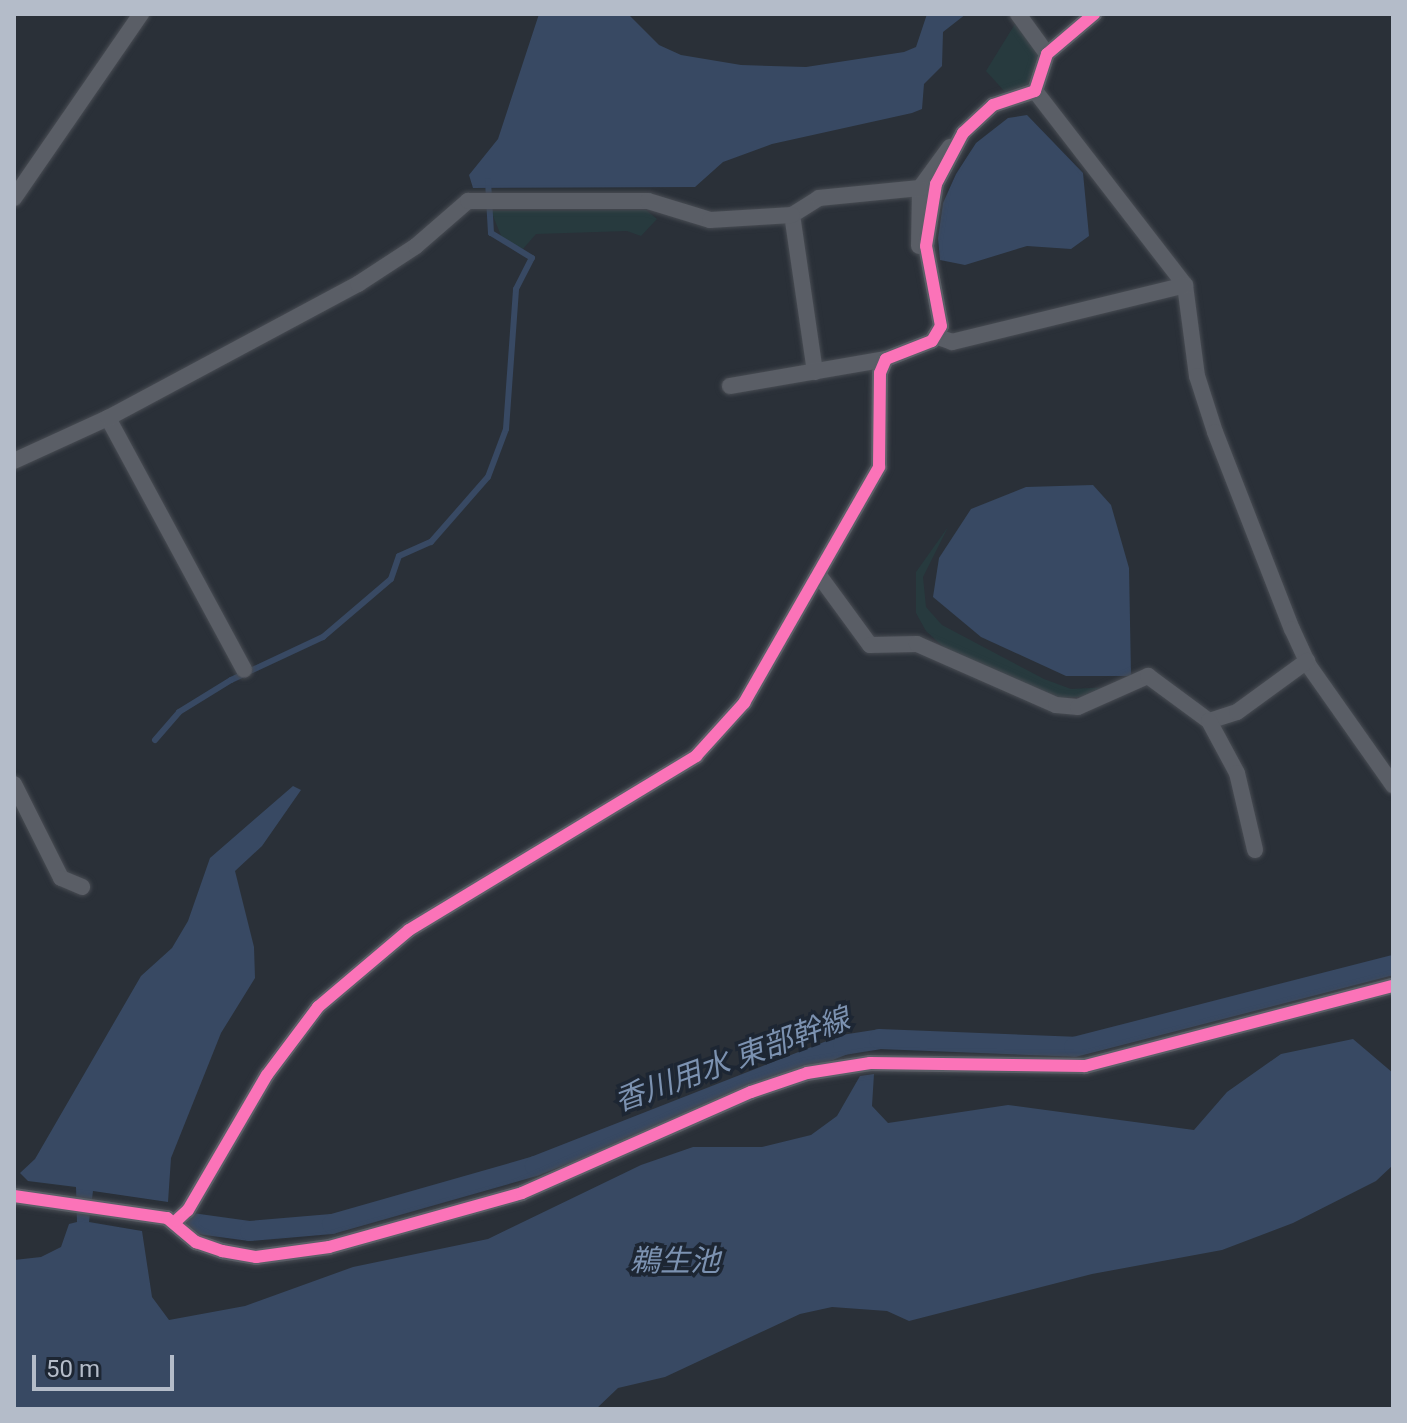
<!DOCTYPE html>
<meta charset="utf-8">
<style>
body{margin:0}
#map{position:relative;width:1407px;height:1423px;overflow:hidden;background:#2a3038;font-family:Roboto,"Noto Sans JP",sans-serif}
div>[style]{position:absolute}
.green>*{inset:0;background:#273a3e}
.water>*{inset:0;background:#384963}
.stream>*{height:6px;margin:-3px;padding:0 3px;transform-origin:3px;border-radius:3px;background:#384963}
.canal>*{height:20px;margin:-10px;padding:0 10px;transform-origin:10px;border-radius:10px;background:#384963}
.roads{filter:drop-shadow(0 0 2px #484c53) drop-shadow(0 0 2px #484c53)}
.street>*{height:16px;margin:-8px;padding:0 8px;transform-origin:8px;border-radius:8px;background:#5a5e66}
.cycleway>*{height:12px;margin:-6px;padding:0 6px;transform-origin:6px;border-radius:6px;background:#fb73b8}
span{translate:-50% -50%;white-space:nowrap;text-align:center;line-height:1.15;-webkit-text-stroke:7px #1d2633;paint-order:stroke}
.water-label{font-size:30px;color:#7c92b1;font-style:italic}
.frame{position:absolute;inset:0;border:16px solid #b4bcc9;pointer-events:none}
.scale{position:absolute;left:32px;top:1355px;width:142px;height:36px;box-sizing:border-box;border:4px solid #b4bcc9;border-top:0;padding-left:10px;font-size:24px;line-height:28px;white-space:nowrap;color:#b4bcc9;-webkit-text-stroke:6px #1d2633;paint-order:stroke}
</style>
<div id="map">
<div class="green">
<div style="clip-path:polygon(1015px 24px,1039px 56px,1028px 84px,1007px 94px,986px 71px)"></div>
<div style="clip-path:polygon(646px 210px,657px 219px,641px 236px,627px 231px,536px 234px,523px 249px,502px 238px,491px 211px)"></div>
<div style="clip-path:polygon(948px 527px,923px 577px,926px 607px,942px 625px,1044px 679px,1071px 689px,1111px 687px,1090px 696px,1061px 698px,951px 654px,926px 631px,916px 613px,916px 572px)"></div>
</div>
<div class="water">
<div style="clip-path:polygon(539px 14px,628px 14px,659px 45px,681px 55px,741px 65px,806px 67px,904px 52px,916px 47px,927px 14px,966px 14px,943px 32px,942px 66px,924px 84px,922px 109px,912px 113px,772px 144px,723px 162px,695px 187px,473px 188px,469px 175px,498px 139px)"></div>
<div style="clip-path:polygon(1027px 115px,1083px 173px,1089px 236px,1071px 249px,1027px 246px,965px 265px,940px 260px,938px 238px,943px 203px,956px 174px,976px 143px,1008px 118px)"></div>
<div style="clip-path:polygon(1093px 485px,1111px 505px,1129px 568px,1131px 676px,1066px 676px,981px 637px,933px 597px,939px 558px,971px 509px,1026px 487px)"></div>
<div style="clip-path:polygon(293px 786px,301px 790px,262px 846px,235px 871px,254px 947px,255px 978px,221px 1033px,171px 1158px,168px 1202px,93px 1191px,89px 1222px,142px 1231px,152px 1297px,169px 1320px,245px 1306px,353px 1267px,488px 1239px,641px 1165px,693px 1147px,762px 1147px,811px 1135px,837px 1116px,860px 1076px,874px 1074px,872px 1106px,888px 1123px,1008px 1105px,1194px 1130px,1227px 1092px,1281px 1054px,1353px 1039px,1393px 1073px,1393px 1165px,1376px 1181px,1293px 1223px,1222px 1250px,1092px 1274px,909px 1321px,887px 1311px,832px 1307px,800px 1314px,665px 1377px,618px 1388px,596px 1409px,14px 1409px,14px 1260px,41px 1257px,61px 1247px,69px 1224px,77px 1222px,76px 1187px,28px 1181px,20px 1173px,35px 1159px,141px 976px,172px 948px,188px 921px,210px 858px)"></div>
</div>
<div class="stream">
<div style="left:155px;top:740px;width:37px;rotate:-49deg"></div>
<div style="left:179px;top:712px;width:61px;rotate:-31.6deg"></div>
<div style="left:231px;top:680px;width:102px;rotate:-25.1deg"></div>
<div style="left:323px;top:637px;width:89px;rotate:-40.5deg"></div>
<div style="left:391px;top:579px;width:24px;rotate:-71deg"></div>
<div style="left:399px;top:556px;width:35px;rotate:-24deg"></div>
<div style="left:431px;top:542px;width:86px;rotate:-48.8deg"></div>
<div style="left:488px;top:477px;width:51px;rotate:-69.4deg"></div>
<div style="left:506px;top:429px;width:140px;rotate:-85.9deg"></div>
<div style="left:516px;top:289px;width:35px;rotate:-63deg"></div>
<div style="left:532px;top:258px;width:48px;rotate:-148.6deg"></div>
<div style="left:491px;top:233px;width:52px;rotate:-93.3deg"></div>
</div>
<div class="canal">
<div style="left:191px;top:1223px;width:60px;rotate:7.7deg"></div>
<div style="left:250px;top:1231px;width:82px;rotate:-4.9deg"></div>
<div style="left:332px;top:1224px;width:211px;rotate:-15.9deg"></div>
<div style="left:535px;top:1166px;width:331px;rotate:-21.4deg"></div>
<div style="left:843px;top:1045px;width:36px;rotate:-9deg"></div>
<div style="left:879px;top:1039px;width:195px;rotate:2.3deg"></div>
<div style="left:1074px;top:1047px;width:329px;rotate:-14.4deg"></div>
</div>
<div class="roads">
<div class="street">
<div style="left:1018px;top:14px;width:49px;rotate:54.1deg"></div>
<div style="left:1035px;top:91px;width:245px;rotate:52.3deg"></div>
<div style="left:1185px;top:285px;width:92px;rotate:82.5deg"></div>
<div style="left:1197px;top:376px;width:59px;rotate:72.2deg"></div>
<div style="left:1215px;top:432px;width:212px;rotate:68.7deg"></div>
<div style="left:1292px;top:629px;width:41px;rotate:65.3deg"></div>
<div style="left:1309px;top:666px;width:146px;rotate:54.8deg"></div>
<div style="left:14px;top:198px;width:224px;rotate:-55.4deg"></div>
<div style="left:919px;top:246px;width:58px;rotate:-89deg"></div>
<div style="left:920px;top:188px;width:51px;rotate:-53.8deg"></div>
<div style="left:935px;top:336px;width:18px;rotate:19deg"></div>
<div style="left:952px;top:342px;width:240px;rotate:-13.7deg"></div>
<div style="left:815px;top:372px;width:159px;rotate:-98.3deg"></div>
<div style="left:792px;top:215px;width:32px;rotate:-32deg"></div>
<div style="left:819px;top:198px;width:101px;rotate:-5.7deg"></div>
<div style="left:730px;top:386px;width:158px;rotate:-9.8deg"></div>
<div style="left:108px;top:418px;width:286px;rotate:61.6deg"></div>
<div style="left:14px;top:461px;width:103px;rotate:-24.6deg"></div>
<div style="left:108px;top:418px;width:284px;rotate:-28.2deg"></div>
<div style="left:358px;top:284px;width:69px;rotate:-33.2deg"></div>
<div style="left:416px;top:246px;width:69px;rotate:-40.9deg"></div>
<div style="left:468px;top:201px;width:180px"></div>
<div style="left:648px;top:201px;width:65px;rotate:17deg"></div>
<div style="left:710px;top:220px;width:82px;rotate:-3.5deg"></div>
<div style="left:818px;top:574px;width:88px;rotate:53.8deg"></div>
<div style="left:870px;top:645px;width:47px;rotate:-1.2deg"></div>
<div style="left:917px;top:644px;width:152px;rotate:23.7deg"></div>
<div style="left:1056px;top:705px;width:22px;rotate:5deg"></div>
<div style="left:1078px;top:707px;width:77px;rotate:-23.9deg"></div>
<div style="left:1148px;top:676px;width:76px;rotate:36.4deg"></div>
<div style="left:1209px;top:721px;width:29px;rotate:-18deg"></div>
<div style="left:1237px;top:712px;width:87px;rotate:-36.1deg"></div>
<div style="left:1209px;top:721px;width:59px;rotate:61.7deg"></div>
<div style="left:1237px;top:773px;width:79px;rotate:76.8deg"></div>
<div style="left:14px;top:784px;width:105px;rotate:63.4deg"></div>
<div style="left:61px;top:878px;width:23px;rotate:23deg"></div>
<div style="left:14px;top:1196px;width:155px;rotate:8.2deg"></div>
<div style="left:167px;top:1218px;width:38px;rotate:40deg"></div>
<div style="left:196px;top:1242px;width:28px;rotate:19deg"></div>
<div style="left:222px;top:1251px;width:35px;rotate:10deg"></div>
<div style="left:256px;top:1257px;width:74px;rotate:-7.8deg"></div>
<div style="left:329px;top:1247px;width:200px;rotate:-15.6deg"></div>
<div style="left:522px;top:1193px;width:250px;rotate:-23.8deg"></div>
<div style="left:751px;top:1092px;width:59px;rotate:-18.7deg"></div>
<div style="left:807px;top:1073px;width:64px;rotate:-9deg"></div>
<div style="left:870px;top:1063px;width:215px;rotate:0.8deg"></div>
<div style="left:1085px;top:1066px;width:318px;rotate:-14.6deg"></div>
<div style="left:176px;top:1221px;width:16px;rotate:-43deg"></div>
<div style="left:188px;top:1210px;width:156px;rotate:-59.7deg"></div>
<div style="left:267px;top:1075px;width:85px;rotate:-53.1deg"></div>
<div style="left:318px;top:1007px;width:119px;rotate:-40.2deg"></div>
<div style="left:409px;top:930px;width:336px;rotate:-31.2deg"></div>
<div style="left:696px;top:756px;width:72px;rotate:-47.8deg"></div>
<div style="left:744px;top:703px;width:272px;rotate:-60.2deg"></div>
<div style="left:879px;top:467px;width:94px;rotate:-89.4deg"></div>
<div style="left:880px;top:373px;width:15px;rotate:-67deg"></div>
<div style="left:886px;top:359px;width:49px;rotate:-21.4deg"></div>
<div style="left:932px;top:341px;width:17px;rotate:-59deg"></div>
<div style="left:941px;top:326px;width:81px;rotate:-100.6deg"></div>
<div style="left:926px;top:246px;width:63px;rotate:-80.8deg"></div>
<div style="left:936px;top:184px;width:58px;rotate:-62.1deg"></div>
<div style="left:963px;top:133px;width:41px;rotate:-43deg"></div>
<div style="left:993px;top:105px;width:44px;rotate:-18.4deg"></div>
<div style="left:1035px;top:91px;width:39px;rotate:-72deg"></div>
<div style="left:1047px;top:54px;width:62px;rotate:-40.4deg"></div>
</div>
</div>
<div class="cycleway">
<div style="left:14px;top:1196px;width:155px;rotate:8.2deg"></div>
<div style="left:167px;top:1218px;width:38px;rotate:40deg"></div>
<div style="left:196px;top:1242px;width:28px;rotate:19deg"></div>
<div style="left:222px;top:1251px;width:35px;rotate:10deg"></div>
<div style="left:256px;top:1257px;width:74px;rotate:-7.8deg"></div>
<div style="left:329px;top:1247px;width:200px;rotate:-15.6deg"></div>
<div style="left:522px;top:1193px;width:250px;rotate:-23.8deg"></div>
<div style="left:751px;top:1092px;width:59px;rotate:-18.7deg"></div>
<div style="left:807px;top:1073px;width:64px;rotate:-9deg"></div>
<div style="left:870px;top:1063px;width:215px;rotate:0.8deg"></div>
<div style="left:1085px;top:1066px;width:318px;rotate:-14.6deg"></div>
<div style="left:176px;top:1221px;width:16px;rotate:-43deg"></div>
<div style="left:188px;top:1210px;width:156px;rotate:-59.7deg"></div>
<div style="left:267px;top:1075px;width:85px;rotate:-53.1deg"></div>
<div style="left:318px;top:1007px;width:119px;rotate:-40.2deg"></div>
<div style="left:409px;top:930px;width:336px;rotate:-31.2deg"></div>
<div style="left:696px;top:756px;width:72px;rotate:-47.8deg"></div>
<div style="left:744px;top:703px;width:272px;rotate:-60.2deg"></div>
<div style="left:879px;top:467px;width:94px;rotate:-89.4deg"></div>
<div style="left:880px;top:373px;width:15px;rotate:-67deg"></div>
<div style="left:886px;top:359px;width:49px;rotate:-21.4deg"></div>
<div style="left:932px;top:341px;width:17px;rotate:-59deg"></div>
<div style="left:941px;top:326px;width:81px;rotate:-100.6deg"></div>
<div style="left:926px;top:246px;width:63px;rotate:-80.8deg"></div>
<div style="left:936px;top:184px;width:58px;rotate:-62.1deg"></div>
<div style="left:963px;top:133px;width:41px;rotate:-43deg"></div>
<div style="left:993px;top:105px;width:44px;rotate:-18.4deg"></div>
<div style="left:1035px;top:91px;width:39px;rotate:-72deg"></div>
<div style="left:1047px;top:54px;width:62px;rotate:-40.4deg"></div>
</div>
<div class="water-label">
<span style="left:732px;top:1060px;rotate:-20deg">香川用水 東部幹線</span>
<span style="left:675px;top:1261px">鵜生池</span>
</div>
<div class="frame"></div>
<div class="scale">50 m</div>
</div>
